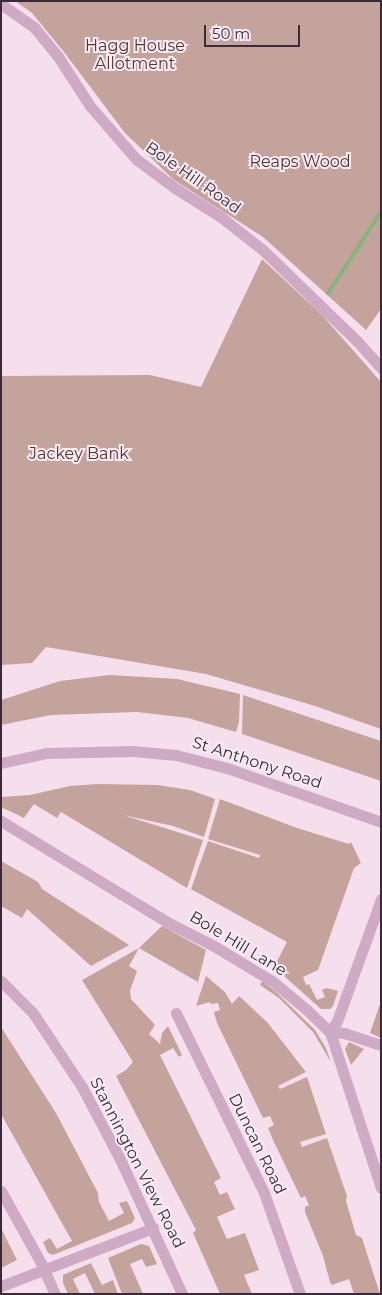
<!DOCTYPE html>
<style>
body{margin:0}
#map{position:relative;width:382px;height:1295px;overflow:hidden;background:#f5dfed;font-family:Montserrat,sans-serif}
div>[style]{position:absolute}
.green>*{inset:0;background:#c5a39d}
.stream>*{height:4px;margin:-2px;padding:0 2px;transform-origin:2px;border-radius:2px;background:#85b47c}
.street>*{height:11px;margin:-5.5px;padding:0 5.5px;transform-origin:5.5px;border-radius:5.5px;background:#ceaac5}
span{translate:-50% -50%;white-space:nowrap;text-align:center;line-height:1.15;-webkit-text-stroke:4px #fbecf6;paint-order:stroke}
.park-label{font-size:16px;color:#5b332b}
.street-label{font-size:16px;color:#3b2a39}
.frame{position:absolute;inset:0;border:2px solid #3b2a39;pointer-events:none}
.scale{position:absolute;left:204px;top:25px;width:96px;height:22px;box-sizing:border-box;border:2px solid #3b2a39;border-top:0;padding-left:6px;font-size:15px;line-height:18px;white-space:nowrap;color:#3b2a39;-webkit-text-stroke:4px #fbecf6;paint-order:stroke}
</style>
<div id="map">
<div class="green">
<div style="clip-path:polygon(15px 1px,381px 1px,381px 309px,366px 330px,263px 237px,174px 180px,125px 133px,64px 52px,32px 13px)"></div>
<div style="clip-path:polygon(262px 259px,323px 316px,381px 382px,381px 729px,315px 706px,206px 674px,46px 647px,32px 663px,1px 665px,1px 376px,150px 375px,201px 387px)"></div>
<div style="clip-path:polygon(110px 675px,177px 679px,240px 694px,239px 722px,236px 732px,188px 718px,137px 712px,51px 715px,1px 725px,1px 700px,60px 681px)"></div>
<div style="clip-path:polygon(243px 695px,381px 741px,381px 781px,242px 734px)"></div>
<div style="clip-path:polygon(97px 784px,158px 785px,190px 790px,215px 799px,204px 837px,173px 826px,123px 815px,203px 840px,187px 888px,61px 812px,57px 818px,34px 804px,24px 818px,1px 807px,1px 797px,30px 795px,70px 786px)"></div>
<div style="clip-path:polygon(220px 799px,297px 828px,349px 844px,351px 842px,361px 863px,354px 868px,318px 970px,303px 977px,306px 985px,309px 984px,317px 1000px,325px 997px,322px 990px,327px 988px,338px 991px,333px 1006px,330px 1009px,321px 1009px,274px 967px,287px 942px,191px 889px,208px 841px,259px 858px,260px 855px,208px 839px)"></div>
<div style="clip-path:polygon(1px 861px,38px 882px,42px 889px,129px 945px,91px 966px,27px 909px,22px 918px,1px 906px)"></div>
<div style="clip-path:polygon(162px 926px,206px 950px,198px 982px,139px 948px,129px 966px,137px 971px,130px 991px,131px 999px,155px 1025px,149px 1034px,160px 1044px,162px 1033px,168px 1026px,182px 1055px,179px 1057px,173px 1048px,160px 1055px,221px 1178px,214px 1182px,220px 1195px,227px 1192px,235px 1209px,217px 1217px,227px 1239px,245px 1233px,259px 1270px,244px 1275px,252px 1294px,220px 1294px,193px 1233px,196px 1230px,116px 1076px,126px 1070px,133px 1062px,82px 980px,139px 948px)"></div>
<div style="clip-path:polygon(206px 976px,225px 992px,232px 1004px,239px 996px,267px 1022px,306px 1072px,278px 1086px,280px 1089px,307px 1077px,326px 1134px,300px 1142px,302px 1147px,327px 1138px,347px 1196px,346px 1201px,356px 1235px,362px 1238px,380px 1294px,354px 1294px,349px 1279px,332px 1285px,330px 1282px,323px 1256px,305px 1212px,305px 1207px,309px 1205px,305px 1196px,301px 1198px,273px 1140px,268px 1128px,274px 1125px,270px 1116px,263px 1118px,217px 1023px,214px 1012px,220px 1010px,218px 1003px,211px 1004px,210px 1002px,196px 1006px)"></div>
<div style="clip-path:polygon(262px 981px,275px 991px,315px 1030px,326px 1048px,331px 1062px,313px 1032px,279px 998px,260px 985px)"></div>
<div style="clip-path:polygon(381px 1001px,381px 1038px,370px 1033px)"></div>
<div style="clip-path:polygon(1px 1027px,56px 1113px,98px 1193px,99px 1202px,109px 1221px,124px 1213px,119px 1203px,127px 1201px,135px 1218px,132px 1223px,53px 1255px,48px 1253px,43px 1242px,50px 1238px,57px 1249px,72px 1241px,1px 1114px)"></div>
<div style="clip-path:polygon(349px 1042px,364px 1049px,351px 1065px,345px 1049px)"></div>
<div style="clip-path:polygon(1px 1228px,17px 1260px,1px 1268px)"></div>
<div style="clip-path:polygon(141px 1244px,149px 1246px,157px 1264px,146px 1267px,142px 1259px,130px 1264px,143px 1294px,122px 1294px,108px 1258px)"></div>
<div style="clip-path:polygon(91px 1263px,102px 1285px,113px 1280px,118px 1294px,95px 1294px,85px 1273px,73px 1279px,80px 1294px,68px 1294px,63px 1283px,63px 1275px)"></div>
</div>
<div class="stream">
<div style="left:328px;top:293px;width:97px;rotate:-56.8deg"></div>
</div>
<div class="street">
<div style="left:1px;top:4px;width:40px;rotate:34.9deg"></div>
<div style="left:34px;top:27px;width:36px;rotate:51deg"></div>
<div style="left:57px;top:55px;width:61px;rotate:57.1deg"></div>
<div style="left:90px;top:106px;width:70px;rotate:49deg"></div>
<div style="left:136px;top:159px;width:49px;rotate:36.6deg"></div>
<div style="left:175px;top:188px;width:54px;rotate:32.2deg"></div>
<div style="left:221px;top:217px;width:53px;rotate:38.2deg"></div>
<div style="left:263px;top:250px;width:129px;rotate:44.1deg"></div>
<div style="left:356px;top:340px;width:38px;rotate:48deg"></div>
<div style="left:1px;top:763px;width:46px;rotate:-12.5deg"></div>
<div style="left:46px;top:753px;width:87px;rotate:-1.3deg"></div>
<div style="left:133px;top:751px;width:43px;rotate:5.3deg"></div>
<div style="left:176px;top:755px;width:53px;rotate:14.3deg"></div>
<div style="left:227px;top:768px;width:163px;rotate:19.3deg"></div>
<div style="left:1px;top:821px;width:194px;rotate:31.3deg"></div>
<div style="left:167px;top:922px;width:53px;rotate:27.1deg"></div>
<div style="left:214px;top:946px;width:68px;rotate:31.1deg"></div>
<div style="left:272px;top:981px;width:44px;rotate:39.5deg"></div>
<div style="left:306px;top:1009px;width:33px;rotate:44deg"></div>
<div style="left:330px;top:1032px;width:164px;rotate:71.9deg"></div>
<div style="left:381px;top:899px;width:130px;rotate:109.8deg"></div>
<div style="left:337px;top:1021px;width:13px;rotate:122deg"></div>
<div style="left:330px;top:1032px;width:14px;rotate:4deg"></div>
<div style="left:344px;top:1033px;width:39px;rotate:18deg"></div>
<div style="left:1px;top:981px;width:45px;rotate:45deg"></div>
<div style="left:33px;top:1013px;width:89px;rotate:56.5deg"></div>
<div style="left:82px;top:1087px;width:81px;rotate:62.2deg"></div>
<div style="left:120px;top:1159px;width:149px;rotate:65.3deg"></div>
<div style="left:176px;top:1013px;width:200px;rotate:63.9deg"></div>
<div style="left:264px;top:1193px;width:107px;rotate:70.4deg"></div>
<div style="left:1px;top:1191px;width:82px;rotate:60.9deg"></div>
<div style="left:41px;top:1263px;width:34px;rotate:66deg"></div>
<div style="left:1px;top:1286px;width:163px;rotate:-20.9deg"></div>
</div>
<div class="park-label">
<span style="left:135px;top:55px">Hagg House<br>Allotment</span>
<span style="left:300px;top:162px">Reaps Wood</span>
<span style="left:79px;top:454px">Jackey Bank</span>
</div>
<div class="street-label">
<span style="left:193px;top:178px;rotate:35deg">Bole Hill Road</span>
<span style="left:257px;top:763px;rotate:18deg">St Anthony Road</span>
<span style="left:238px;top:944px;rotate:31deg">Bole Hill Lane</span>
<span style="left:257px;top:1144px;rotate:64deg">Duncan Road</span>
<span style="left:137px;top:1163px;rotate:63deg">Stannington View Road</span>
</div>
<div class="frame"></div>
<div class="scale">50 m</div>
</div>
